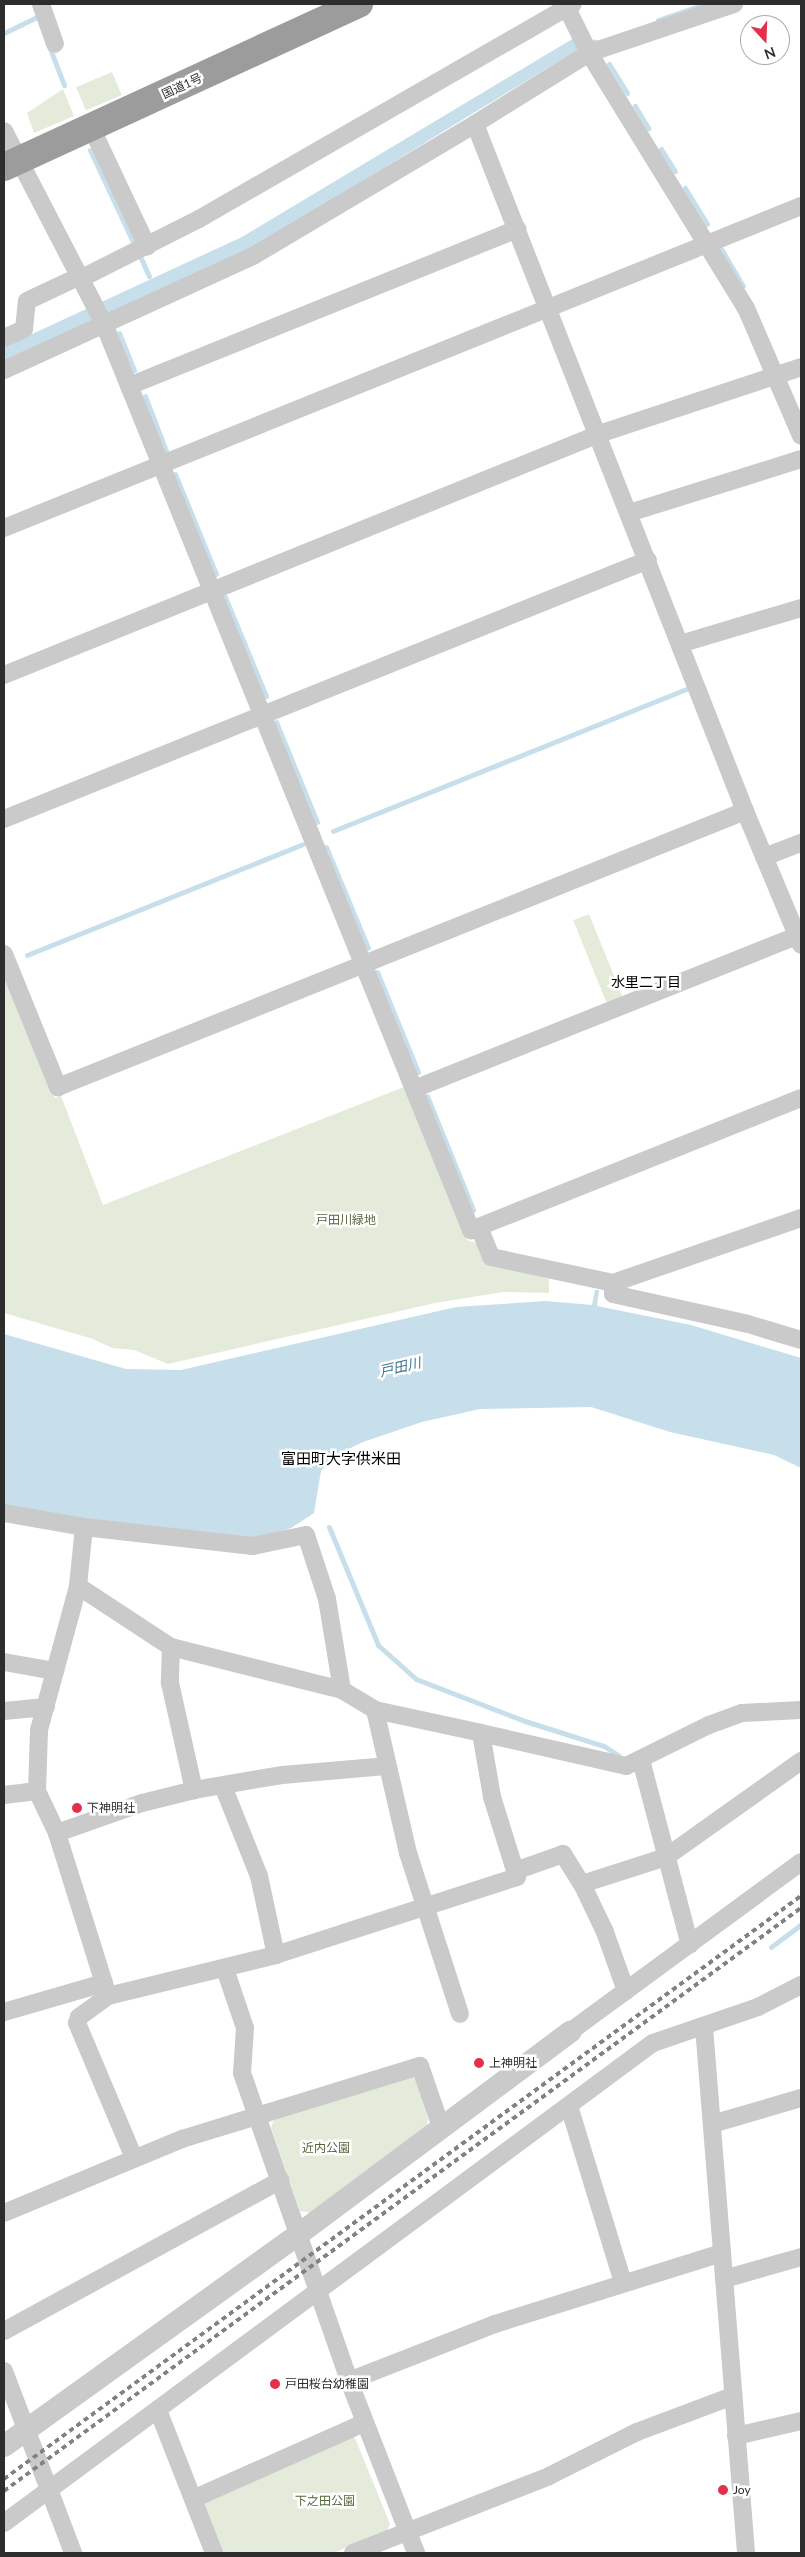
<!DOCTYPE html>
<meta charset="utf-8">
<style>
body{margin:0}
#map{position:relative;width:805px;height:2557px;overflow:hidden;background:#fff;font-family:Lato,"Noto Sans JP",sans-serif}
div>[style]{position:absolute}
.green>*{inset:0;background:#e5ebdb;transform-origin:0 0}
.water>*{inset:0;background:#c7dfeb}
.stream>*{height:5px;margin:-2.5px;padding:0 2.5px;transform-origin:2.5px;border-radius:2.5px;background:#c7dfeb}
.minor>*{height:18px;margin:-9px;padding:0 9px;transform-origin:9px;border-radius:9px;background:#cacaca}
.tertiary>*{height:22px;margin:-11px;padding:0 11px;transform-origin:11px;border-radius:11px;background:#cacaca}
.trunk>*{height:28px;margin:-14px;padding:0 14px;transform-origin:14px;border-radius:14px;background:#9c9c9c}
.rail>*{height:4px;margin-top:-2px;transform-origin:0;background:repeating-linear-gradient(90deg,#828282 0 5px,transparent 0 9px)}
.dots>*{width:14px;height:14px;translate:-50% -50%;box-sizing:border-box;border:2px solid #fff;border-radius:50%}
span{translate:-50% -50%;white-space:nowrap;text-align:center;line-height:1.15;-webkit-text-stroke:5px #fff;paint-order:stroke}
.street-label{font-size:12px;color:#2d2d2d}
.park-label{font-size:12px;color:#54683b}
.poi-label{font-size:12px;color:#2d2d2d}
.left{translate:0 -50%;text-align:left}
.neighbourhood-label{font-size:14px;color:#000}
.water-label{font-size:14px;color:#3d748e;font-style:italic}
.quarter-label{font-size:15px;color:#000}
.frame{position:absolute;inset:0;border:5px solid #2d2d2d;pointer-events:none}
.north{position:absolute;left:740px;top:15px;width:50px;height:50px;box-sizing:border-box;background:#fff;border:1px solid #ababab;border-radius:50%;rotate:160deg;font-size:14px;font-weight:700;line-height:20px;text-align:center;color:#2d2d2d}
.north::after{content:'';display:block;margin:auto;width:18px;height:22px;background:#e3314b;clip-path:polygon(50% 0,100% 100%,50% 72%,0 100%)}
</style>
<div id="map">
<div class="green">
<div style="left:112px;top:72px;width:25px;height:39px;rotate:67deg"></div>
<div style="clip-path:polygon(63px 89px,74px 116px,34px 133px,27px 113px)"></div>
<div style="left:589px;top:914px;width:92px;height:17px;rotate:68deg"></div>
<div style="clip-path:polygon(4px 973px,55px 1098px,61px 1096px,103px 1205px,404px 1087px,467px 1240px,479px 1244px,485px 1261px,549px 1279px,549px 1293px,503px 1292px,435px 1303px,168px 1364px,134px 1350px,112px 1348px,93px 1339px,4px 1313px)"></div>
<div style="clip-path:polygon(409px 2076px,416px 2078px,428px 2119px,427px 2128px,312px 2213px,300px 2211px,271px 2128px,274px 2119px)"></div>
<div style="clip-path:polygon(348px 2434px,355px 2438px,390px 2524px,387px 2531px,333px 2553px,223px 2553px,204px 2506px,207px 2497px)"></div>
</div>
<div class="water">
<div style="clip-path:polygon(574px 38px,598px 40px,594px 46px,577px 50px,249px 250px,4px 362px,4px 347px,242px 237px)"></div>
<div style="clip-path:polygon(595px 1290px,599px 1290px,597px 1306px,691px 1325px,801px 1358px,801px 1468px,774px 1455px,670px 1432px,591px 1407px,480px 1409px,422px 1422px,363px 1442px,336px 1455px,321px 1471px,314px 1513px,291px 1528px,268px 1537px,230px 1539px,4px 1507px,4px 1334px,126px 1369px,181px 1370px,456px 1307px,546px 1301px,592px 1305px)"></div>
</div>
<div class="stream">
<div style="left:658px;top:20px;width:50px;rotate:-18.8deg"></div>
<div style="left:4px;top:33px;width:37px;rotate:-26deg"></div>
<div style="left:49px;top:46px;width:42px;rotate:69deg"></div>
<div style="left:609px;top:64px;width:34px;rotate:58deg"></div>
<div style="left:635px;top:106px;width:26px;rotate:59deg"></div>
<div style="left:661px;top:149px;width:26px;rotate:58deg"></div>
<div style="left:90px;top:150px;width:104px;rotate:64.9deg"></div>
<div style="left:685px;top:188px;width:42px;rotate:58.6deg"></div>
<div style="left:720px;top:247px;width:45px;rotate:59.5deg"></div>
<div style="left:140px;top:256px;width:22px;rotate:66deg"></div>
<div style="left:119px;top:333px;width:40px;rotate:68deg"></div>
<div style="left:145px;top:396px;width:59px;rotate:69.1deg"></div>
<div style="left:175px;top:474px;width:108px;rotate:67.7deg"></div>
<div style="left:225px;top:597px;width:107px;rotate:67.5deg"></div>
<div style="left:276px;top:722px;width:108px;rotate:67.7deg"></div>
<div style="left:333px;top:831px;width:386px;rotate:-21.9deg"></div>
<div style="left:326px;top:847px;width:109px;rotate:67.4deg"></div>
<div style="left:27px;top:955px;width:297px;rotate:-21.9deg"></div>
<div style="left:377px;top:972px;width:108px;rotate:67.7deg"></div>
<div style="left:427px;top:1096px;width:123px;rotate:68deg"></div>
<div style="left:329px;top:1527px;width:128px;rotate:67.4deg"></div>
<div style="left:378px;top:1645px;width:51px;rotate:41.8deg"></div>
<div style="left:416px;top:1679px;width:117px;rotate:21.1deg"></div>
<div style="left:525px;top:1721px;width:83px;rotate:17.6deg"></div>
<div style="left:604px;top:1746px;width:17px;rotate:33deg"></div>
<div style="left:771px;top:1947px;width:38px;rotate:-37deg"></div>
</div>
<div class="minor">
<div style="left:41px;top:4px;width:42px;rotate:70.7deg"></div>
<div style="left:565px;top:4px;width:55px;rotate:63.9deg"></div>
<div style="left:589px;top:53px;width:299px;rotate:58.4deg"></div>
<div style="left:746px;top:308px;width:139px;rotate:66.7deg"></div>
<div style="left:734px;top:4px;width:153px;rotate:161.3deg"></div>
<div style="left:589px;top:53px;width:134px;rotate:148.1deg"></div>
<div style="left:475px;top:124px;width:738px;rotate:68.54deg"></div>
<div style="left:745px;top:811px;width:145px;rotate:67.3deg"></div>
<div style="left:91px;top:127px;width:132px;rotate:64.8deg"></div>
<div style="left:4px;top:131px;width:217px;rotate:62.6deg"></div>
<div style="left:104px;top:324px;width:978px;rotate:67.95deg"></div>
<div style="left:471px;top:1230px;width:355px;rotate:-21.8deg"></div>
<div style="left:82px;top:278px;width:131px;rotate:-26.8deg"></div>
<div style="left:199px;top:219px;width:431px;rotate:-29.9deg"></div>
<div style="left:4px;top:338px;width:22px;rotate:-24deg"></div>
<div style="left:24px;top:329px;width:28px;rotate:-84deg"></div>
<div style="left:27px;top:301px;width:59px;rotate:-25.3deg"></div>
<div style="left:4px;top:370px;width:274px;rotate:-24.6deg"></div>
<div style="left:253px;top:256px;width:258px;rotate:-30.7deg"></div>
<div style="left:129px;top:386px;width:419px;rotate:-22deg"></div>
<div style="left:629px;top:513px;width:180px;rotate:-17.4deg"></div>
<div style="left:4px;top:528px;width:860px;rotate:-22deg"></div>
<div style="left:680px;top:644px;width:126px;rotate:-16.6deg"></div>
<div style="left:4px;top:675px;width:642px;rotate:-22.05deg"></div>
<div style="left:599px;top:434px;width:213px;rotate:-18.3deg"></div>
<div style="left:4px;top:819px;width:694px;rotate:-21.91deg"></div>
<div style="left:764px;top:857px;width:40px;rotate:-21deg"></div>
<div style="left:4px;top:954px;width:144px;rotate:67.9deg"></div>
<div style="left:58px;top:1087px;width:740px;rotate:-21.89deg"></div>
<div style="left:414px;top:1089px;width:412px;rotate:-21.8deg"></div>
<div style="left:479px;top:1227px;width:32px;rotate:68deg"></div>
<div style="left:491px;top:1257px;width:125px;rotate:12deg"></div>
<div style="left:613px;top:1283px;width:199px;rotate:-19.1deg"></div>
<div style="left:613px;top:1283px;width:11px;rotate:90deg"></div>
<div style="left:613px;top:1294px;width:138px;rotate:12.5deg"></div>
<div style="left:748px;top:1324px;width:55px;rotate:16.8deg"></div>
<div style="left:4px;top:1513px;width:81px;rotate:9.9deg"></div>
<div style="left:84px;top:1527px;width:170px;rotate:6.4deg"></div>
<div style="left:253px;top:1546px;width:54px;rotate:-11.7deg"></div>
<div style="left:306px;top:1535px;width:67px;rotate:71.8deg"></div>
<div style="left:327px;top:1599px;width:92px;rotate:80.6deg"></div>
<div style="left:78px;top:1586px;width:59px;rotate:-84.2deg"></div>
<div style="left:171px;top:1647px;width:36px;rotate:92deg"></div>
<div style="left:170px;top:1683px;width:110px;rotate:77.4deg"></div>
<div style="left:4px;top:1662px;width:52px;rotate:10deg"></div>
<div style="left:375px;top:1710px;width:147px;rotate:77deg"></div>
<div style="left:408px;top:1853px;width:169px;rotate:72.1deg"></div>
<div style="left:4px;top:1711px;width:42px;rotate:-5.4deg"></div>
<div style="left:481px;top:1733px;width:65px;rotate:80.2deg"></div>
<div style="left:492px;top:1797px;width:84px;rotate:72.6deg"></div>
<div style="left:517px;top:1877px;width:253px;rotate:162.1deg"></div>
<div style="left:276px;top:1955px;width:173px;rotate:166.3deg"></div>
<div style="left:108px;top:1996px;width:171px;rotate:-107.4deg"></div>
<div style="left:57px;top:1833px;width:47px;rotate:-115.5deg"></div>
<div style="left:37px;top:1791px;width:61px;rotate:-88.1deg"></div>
<div style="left:39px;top:1730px;width:149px;rotate:-74.8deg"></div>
<div style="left:78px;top:1586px;width:111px;rotate:33.3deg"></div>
<div style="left:171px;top:1647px;width:176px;rotate:14.1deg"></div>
<div style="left:342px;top:1690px;width:39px;rotate:31deg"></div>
<div style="left:375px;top:1710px;width:108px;rotate:12.2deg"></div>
<div style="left:481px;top:1733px;width:149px;rotate:12.8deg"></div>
<div style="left:626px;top:1766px;width:93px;rotate:-26.3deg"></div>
<div style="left:709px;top:1725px;width:35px;rotate:-20deg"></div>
<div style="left:742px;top:1713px;width:59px;rotate:-2.9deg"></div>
<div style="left:641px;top:1760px;width:191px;rotate:75.2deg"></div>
<div style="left:223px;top:1786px;width:97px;rotate:68.2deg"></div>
<div style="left:259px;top:1876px;width:81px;rotate:77.9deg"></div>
<div style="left:4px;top:1795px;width:33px;rotate:-7deg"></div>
<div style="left:57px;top:1833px;width:90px;rotate:-19.4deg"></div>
<div style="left:142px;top:1803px;width:54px;rotate:-14deg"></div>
<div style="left:194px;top:1790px;width:89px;rotate:-9.7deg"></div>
<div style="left:282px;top:1775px;width:104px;rotate:-4.9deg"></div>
<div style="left:515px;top:1871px;width:51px;rotate:-19.5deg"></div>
<div style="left:563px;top:1854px;width:36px;rotate:58deg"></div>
<div style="left:225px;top:1969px;width:62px;rotate:71.3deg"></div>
<div style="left:245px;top:2028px;width:45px;rotate:93.8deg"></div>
<div style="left:242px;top:2073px;width:326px;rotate:70.8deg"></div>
<div style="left:349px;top:2381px;width:185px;rotate:68.7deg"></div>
<div style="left:626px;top:1991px;width:63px;rotate:-109.6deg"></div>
<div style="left:605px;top:1932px;width:53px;rotate:-115.6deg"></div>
<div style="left:582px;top:1884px;width:88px;rotate:-17.8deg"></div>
<div style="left:666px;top:1857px;width:166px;rotate:-35.4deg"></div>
<div style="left:108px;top:1996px;width:36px;rotate:144deg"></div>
<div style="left:79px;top:2017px;width:6px;rotate:108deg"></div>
<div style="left:77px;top:2023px;width:147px;rotate:67.1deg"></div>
<div style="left:4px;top:2012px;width:104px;rotate:-16.2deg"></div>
<div style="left:704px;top:2027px;width:528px;rotate:85.43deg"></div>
<div style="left:571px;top:2031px;width:285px;rotate:-36.3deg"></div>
<div style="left:569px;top:2106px;width:185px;rotate:73deg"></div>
<div style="left:712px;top:2124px;width:93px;rotate:-16.3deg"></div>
<div style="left:4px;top:2213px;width:193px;rotate:-22.6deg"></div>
<div style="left:182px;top:2139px;width:249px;rotate:-17.1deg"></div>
<div style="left:420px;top:2066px;width:65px;rotate:71deg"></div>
<div style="left:724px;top:2279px;width:80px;rotate:-15.9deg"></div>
<div style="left:4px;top:2331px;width:315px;rotate:-28.6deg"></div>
<div style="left:4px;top:2371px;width:195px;rotate:69.2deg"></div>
<div style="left:349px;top:2381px;width:157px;rotate:-21.3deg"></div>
<div style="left:495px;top:2324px;width:238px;rotate:-17.4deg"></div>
<div style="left:158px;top:2410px;width:154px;rotate:68.6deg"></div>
<div style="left:736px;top:2436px;width:67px;rotate:-13deg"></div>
<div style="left:193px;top:2499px;width:187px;rotate:-24deg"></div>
<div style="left:4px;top:2523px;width:807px;rotate:-36.49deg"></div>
<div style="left:653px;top:2043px;width:111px;rotate:-18.9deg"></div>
<div style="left:758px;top:2007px;width:48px;rotate:-27.1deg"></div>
<div style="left:353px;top:2553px;width:211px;rotate:-21.4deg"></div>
<div style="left:549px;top:2476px;width:98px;rotate:-26.6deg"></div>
<div style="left:637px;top:2432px;width:103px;rotate:-20.6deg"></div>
</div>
<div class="tertiary">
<div style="left:4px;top:2446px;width:363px;rotate:-35.7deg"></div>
<div style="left:299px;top:2234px;width:339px;rotate:-36.7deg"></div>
</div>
<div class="trunk">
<div style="left:4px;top:167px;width:391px;rotate:-24.7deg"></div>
</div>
<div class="rail">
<div style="left:4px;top:2479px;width:987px;rotate:-36.19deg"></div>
<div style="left:4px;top:2491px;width:987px;rotate:-36.19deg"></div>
</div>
<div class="dots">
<div style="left:77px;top:1808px;background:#e3314b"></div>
<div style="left:479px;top:2063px;background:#e3314b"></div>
<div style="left:275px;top:2384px;background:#e3314b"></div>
<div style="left:723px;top:2490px;background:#e3314b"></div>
</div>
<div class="street-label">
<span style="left:182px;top:86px;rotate:-25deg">国道1号</span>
</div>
<div class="park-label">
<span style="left:346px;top:1220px">戸田川緑地</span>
<span style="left:326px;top:2148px">近内公園</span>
<span style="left:325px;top:2501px">下之田公園</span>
</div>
<div class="poi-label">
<span class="left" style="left:87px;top:1808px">下神明社</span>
<span class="left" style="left:489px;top:2063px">上神明社</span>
<span class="left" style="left:285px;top:2384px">戸田桜台幼稚園</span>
<span class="left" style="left:733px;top:2490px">Joy</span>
</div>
<div class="neighbourhood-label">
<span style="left:646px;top:982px">水里二丁目</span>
</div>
<div class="water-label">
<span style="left:400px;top:1367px;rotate:-13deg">戸田川</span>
</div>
<div class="quarter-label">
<span style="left:341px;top:1459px">富田町大字供米田</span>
</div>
<div class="frame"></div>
<div class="north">N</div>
</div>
